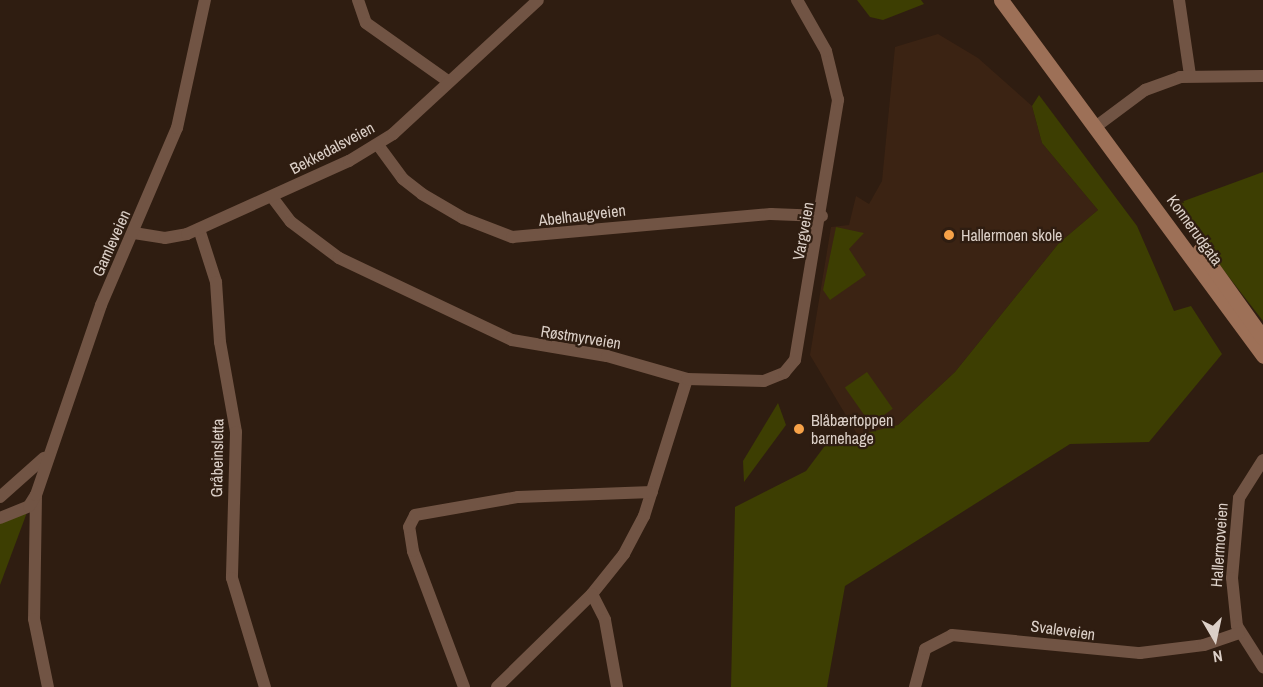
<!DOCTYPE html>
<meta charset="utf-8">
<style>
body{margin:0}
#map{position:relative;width:1263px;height:687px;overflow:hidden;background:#2f1d11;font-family:"Archivo Narrow",sans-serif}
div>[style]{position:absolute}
.built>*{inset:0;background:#3b2313}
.green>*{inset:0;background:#3d3e02;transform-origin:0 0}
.minor>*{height:12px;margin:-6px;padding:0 6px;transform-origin:6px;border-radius:6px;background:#715444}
.secondary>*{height:15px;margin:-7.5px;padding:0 7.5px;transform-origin:7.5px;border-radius:7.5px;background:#9d7057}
.dots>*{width:16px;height:16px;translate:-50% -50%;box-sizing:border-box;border:3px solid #2f1d11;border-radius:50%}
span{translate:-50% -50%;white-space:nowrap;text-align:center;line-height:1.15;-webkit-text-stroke:4.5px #2f1d11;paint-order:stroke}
.street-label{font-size:16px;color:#dcd0c8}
.poi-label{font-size:16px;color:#dcd0c8}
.left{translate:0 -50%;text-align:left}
.north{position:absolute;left:1185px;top:609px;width:60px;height:60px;-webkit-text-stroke:4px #2f1d11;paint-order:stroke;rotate:171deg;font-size:16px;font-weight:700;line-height:24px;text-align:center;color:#dcd0c8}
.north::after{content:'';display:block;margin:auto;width:21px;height:27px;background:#dcd0c8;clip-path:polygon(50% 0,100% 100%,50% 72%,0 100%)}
</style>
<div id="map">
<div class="built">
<div style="clip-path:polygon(938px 34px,978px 58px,1032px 106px,1042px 143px,1098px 210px,1059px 243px,955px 372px,898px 425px,860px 439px,810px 355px,831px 227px,849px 225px,856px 196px,869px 204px,882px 181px,895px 47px)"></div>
</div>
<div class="green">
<div style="clip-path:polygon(857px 0,921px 0,924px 4px,883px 20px,870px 17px)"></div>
<div style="clip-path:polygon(1039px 95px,1137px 226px,1174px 311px,1191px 306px,1222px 354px,1149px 442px,1070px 444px,845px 586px,827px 687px,731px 687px,735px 507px,806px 471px,827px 443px,898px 425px,955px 372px,1059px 243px,1098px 210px,1042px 143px,1032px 106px)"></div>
<div style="clip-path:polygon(1263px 172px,1263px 321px,1173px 205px)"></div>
<div style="clip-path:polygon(836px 227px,864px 233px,849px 249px,866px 275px,830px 300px,823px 290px)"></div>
<div style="left:867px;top:372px;width:45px;height:27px;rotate:55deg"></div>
<div style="clip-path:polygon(778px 403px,786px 425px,744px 482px,743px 461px)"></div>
<div style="clip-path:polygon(29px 507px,0 585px,0 523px)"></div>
</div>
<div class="minor">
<div style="left:358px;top:0;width:24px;rotate:71deg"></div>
<div style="left:366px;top:23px;width:100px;rotate:35.3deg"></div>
<div style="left:1179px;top:0;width:76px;rotate:81.7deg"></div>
<div style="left:1098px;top:125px;width:59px;rotate:-36.7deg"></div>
<div style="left:1145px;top:90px;width:37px;rotate:-20deg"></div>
<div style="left:1180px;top:77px;width:83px;rotate:-0.7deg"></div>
<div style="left:378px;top:145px;width:42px;rotate:53.7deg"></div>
<div style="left:403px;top:179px;width:24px;rotate:38deg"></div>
<div style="left:422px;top:194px;width:48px;rotate:30.3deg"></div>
<div style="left:463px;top:218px;width:53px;rotate:21.2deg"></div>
<div style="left:512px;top:237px;width:260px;rotate:-5.1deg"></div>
<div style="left:771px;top:214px;width:51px;rotate:2.2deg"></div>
<div style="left:272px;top:197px;width:31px;rotate:53deg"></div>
<div style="left:291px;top:222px;width:60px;rotate:36.9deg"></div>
<div style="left:339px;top:258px;width:191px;rotate:25.4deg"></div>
<div style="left:512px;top:340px;width:96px;rotate:9.6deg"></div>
<div style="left:607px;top:356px;width:83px;rotate:16deg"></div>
<div style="left:687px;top:379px;width:144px;rotate:107.4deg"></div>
<div style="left:644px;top:516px;width:43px;rotate:117.8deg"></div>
<div style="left:624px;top:554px;width:51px;rotate:128.7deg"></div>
<div style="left:592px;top:594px;width:133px;rotate:135.6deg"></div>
<div style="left:199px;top:229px;width:56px;rotate:72.2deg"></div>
<div style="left:216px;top:282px;width:60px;rotate:86.2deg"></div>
<div style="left:220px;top:342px;width:91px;rotate:79.9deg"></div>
<div style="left:236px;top:432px;width:146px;rotate:91.6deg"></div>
<div style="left:232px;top:578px;width:114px;rotate:73.2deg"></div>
<div style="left:134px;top:233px;width:31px;rotate:9deg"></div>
<div style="left:165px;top:238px;width:22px;rotate:-10deg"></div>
<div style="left:187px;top:234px;width:178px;rotate:-24.3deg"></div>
<div style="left:349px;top:161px;width:52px;rotate:-31.5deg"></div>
<div style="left:393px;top:134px;width:197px;rotate:-42.7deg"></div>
<div style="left:687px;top:379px;width:77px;rotate:1.5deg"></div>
<div style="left:764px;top:381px;width:22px;rotate:-22deg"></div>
<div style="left:784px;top:373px;width:17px;rotate:-50deg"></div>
<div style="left:795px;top:360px;width:264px;rotate:-80.6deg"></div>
<div style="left:838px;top:100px;width:50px;rotate:-103.8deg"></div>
<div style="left:826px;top:51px;width:59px;rotate:-119.6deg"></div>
<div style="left:1263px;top:460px;width:45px;rotate:122.3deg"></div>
<div style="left:1239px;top:498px;width:80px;rotate:95deg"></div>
<div style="left:1232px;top:578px;width:48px;rotate:84.1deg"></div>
<div style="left:1237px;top:626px;width:49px;rotate:57.6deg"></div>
<div style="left:36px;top:495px;width:124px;rotate:90.9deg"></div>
<div style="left:34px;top:619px;width:69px;rotate:78.4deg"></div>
<div style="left:0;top:497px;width:59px;rotate:-41.6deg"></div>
<div style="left:0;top:518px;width:31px;rotate:-22deg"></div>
<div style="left:29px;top:506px;width:13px;rotate:-58deg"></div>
<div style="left:36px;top:495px;width:201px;rotate:-71.1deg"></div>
<div style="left:101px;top:305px;width:193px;rotate:-66.8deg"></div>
<div style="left:177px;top:128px;width:131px;rotate:-77.7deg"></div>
<div style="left:592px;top:594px;width:29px;rotate:63deg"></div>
<div style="left:605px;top:620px;width:68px;rotate:79.8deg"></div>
<div style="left:464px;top:687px;width:145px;rotate:-110.6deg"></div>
<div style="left:413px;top:551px;width:24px;rotate:-99deg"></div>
<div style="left:409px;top:527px;width:13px;rotate:-63deg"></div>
<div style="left:415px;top:515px;width:105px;rotate:-9.9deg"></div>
<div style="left:518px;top:497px;width:134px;rotate:-2.1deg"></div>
<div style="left:915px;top:687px;width:39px;rotate:-75deg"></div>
<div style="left:925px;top:649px;width:30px;rotate:-27deg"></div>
<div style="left:952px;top:635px;width:189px;rotate:5.5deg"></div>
<div style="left:1140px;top:653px;width:64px;rotate:-7.1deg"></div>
<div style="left:1204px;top:645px;width:37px;rotate:-19deg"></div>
</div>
<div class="secondary">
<div style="left:1001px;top:0;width:442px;rotate:53.6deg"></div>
<div style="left:1200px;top:250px;width:108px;rotate:54.4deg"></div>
</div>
<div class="dots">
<div style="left:949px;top:235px;background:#f7a248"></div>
<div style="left:799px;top:429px;background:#f7a248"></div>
</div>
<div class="street-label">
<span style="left:332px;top:148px;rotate:-28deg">Bekkedalsveien</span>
<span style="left:582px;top:215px;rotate:-7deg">Abelhaugveien</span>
<span style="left:1195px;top:230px;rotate:54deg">Konnerudgata</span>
<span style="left:803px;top:231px;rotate:-80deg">Vargveien</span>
<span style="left:111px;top:243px;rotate:-66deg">Gamleveien</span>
<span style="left:581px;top:337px;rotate:9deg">Røstmyrveien</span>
<span style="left:217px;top:458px;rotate:-89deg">Gråbeinsletta</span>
<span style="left:1219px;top:545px;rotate:-86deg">Hallermoveien</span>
<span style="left:1063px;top:630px;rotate:8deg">Svaleveien</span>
</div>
<div class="poi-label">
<span class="left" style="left:961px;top:235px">Hallermoen skole</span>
<span class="left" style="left:811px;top:429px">Blåbærtoppen<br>barnehage</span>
</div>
<div class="north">N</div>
</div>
